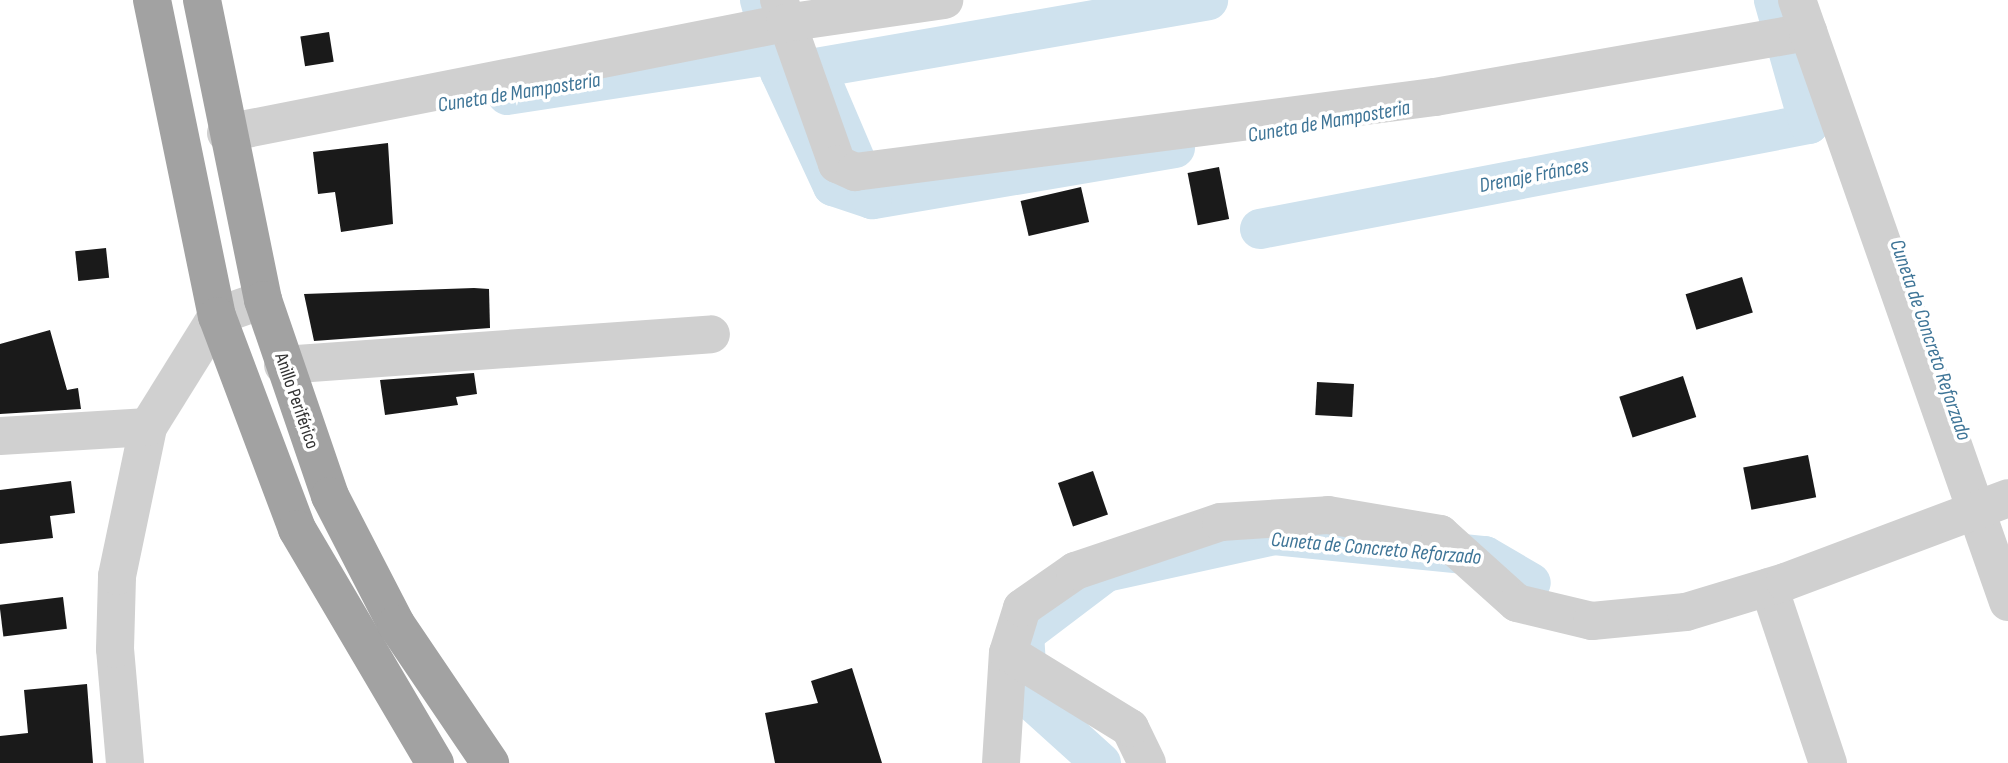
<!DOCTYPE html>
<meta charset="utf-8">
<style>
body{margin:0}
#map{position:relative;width:2008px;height:763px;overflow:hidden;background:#fff;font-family:"Sofia Sans Condensed",sans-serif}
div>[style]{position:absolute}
.canal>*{height:40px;margin:-20px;padding:0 20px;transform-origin:20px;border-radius:20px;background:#cfe2ee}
.building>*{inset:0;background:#1a1a1a;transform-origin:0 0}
.minor>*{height:38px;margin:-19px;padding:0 19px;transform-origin:19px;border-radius:19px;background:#d0d0d0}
.tertiary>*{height:38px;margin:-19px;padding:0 19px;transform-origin:19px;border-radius:19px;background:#d0d0d0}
.trunk>*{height:38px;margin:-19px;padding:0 19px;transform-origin:19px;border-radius:19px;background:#a2a2a2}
span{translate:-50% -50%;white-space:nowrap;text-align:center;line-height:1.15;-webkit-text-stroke:7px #fff;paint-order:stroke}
.street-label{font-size:19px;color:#333}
.water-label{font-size:21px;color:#3f7597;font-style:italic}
</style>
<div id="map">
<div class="canal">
<div style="left:760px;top:0;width:75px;rotate:74.5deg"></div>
<div style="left:780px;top:72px;width:126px;rotate:65.1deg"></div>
<div style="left:833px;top:186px;width:41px;rotate:18.4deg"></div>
<div style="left:507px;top:95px;width:263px;rotate:-8.7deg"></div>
<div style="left:1175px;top:148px;width:307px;rotate:170.4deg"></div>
<div style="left:872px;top:199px;width:142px;rotate:-113.1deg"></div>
<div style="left:816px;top:68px;width:398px;rotate:-9.8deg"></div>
<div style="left:1260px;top:229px;width:559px;rotate:-10.83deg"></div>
<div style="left:1809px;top:124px;width:129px;rotate:-105.8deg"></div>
<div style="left:1101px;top:763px;width:98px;rotate:-137.9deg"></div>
<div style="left:1028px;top:697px;width:63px;rotate:-93.6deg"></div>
<div style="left:1024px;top:634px;width:103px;rotate:-37.1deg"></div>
<div style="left:1106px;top:572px;width:172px;rotate:-12.4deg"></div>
<div style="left:1274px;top:535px;width:212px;rotate:5.7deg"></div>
<div style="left:1485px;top:556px;width:53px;rotate:30.4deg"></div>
</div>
<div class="building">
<div style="left:329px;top:32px;width:30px;height:29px;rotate:81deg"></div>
<div style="clip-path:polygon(388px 143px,393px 224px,341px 232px,335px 192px,318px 194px,313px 152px)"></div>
<div style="left:1219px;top:167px;width:53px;height:32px;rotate:79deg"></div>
<div style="left:1081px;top:187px;width:36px;height:62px;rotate:77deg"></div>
<div style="left:106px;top:248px;width:30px;height:31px;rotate:84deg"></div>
<div style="left:1742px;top:277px;width:37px;height:59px;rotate:73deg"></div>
<div style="clip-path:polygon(474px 288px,489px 289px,490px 328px,314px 341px,304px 294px)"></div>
<div style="clip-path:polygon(50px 330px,67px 390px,78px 388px,81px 409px,0 414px,0 344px)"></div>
<div style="clip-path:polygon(474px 373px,477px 394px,456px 397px,458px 405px,385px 415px,380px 380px)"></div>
<div style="left:1683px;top:376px;width:43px;height:67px;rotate:72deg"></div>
<div style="left:1317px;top:382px;width:37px;height:33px;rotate:3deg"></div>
<div style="left:1808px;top:455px;width:43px;height:66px;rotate:79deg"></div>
<div style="left:1093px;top:471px;width:46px;height:37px;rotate:71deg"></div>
<div style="clip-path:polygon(71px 481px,75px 513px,50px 516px,53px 538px,0 544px,0 490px)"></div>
<div style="left:63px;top:597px;width:32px;height:64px;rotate:83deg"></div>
<div style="clip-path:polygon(852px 668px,882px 763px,775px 763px,765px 713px,818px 703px,811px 681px)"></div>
<div style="clip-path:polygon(87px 684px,93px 763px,0 763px,0 736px,28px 733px,24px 690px)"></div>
</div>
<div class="minor">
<div style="left:779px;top:0;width:174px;rotate:70.5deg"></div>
<div style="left:837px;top:164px;width:20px;rotate:24deg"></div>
<div style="left:855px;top:172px;width:585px;rotate:-7.37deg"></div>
<div style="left:1435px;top:97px;width:379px;rotate:-9.9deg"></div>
<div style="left:1797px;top:0;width:638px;rotate:70.68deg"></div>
<div style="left:226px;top:133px;width:570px;rotate:-11.13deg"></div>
<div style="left:785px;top:23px;width:161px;rotate:-8.2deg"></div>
<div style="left:283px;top:365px;width:429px;rotate:-4.1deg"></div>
<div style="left:0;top:436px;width:148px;rotate:-3.5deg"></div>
<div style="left:1769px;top:587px;width:186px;rotate:71.5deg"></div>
<div style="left:1001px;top:763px;width:110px;rotate:-86.4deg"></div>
<div style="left:1147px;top:763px;width:39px;rotate:-116deg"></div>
<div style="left:1130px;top:728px;width:143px;rotate:-148.4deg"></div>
<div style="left:1008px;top:653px;width:47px;rotate:-72.7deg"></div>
<div style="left:1022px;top:608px;width:65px;rotate:-34.9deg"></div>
<div style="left:1075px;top:571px;width:154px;rotate:-18.6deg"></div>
<div style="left:1221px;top:522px;width:107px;rotate:-3.7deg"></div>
<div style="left:1328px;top:515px;width:114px;rotate:9.6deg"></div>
<div style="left:1440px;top:534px;width:103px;rotate:41.9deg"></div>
<div style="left:1517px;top:603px;width:77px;rotate:13.5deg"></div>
<div style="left:1592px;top:621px;width:94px;rotate:-5.5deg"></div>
<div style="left:1686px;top:612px;width:103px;rotate:-16.9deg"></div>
<div style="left:1785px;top:582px;width:238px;rotate:-20.6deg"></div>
</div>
<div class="tertiary">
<div style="left:125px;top:763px;width:114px;rotate:-95deg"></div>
<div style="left:115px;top:649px;width:73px;rotate:-88.4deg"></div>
<div style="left:117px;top:576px;width:152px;rotate:-78.2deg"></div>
<div style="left:148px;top:427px;width:131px;rotate:-58.1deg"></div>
<div style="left:217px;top:316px;width:49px;rotate:-19.2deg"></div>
</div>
<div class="trunk">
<div style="left:152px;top:0;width:323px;rotate:78.4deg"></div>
<div style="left:217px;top:316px;width:228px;rotate:69.4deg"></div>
<div style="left:297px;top:529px;width:272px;rotate:59.5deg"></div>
<div style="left:202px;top:0;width:306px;rotate:78.5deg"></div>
<div style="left:263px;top:300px;width:207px;rotate:71.1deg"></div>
<div style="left:330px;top:496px;width:144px;rotate:62.7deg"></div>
<div style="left:396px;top:624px;width:168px;rotate:55.9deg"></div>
</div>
<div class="street-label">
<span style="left:296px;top:401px;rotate:71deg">Anillo Periférico</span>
</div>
<div class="water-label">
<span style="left:519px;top:93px;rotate:-9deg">Cuneta de Mamposteria</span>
<span style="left:1329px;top:122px;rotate:-10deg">Cuneta de Mamposteria</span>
<span style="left:1534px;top:176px;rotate:-11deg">Drenaje Fránces</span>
<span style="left:1930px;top:340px;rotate:71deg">Cuneta de Concreto Reforzado</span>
<span style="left:1376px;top:549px;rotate:5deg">Cuneta de Concreto Reforzado</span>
</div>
</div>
